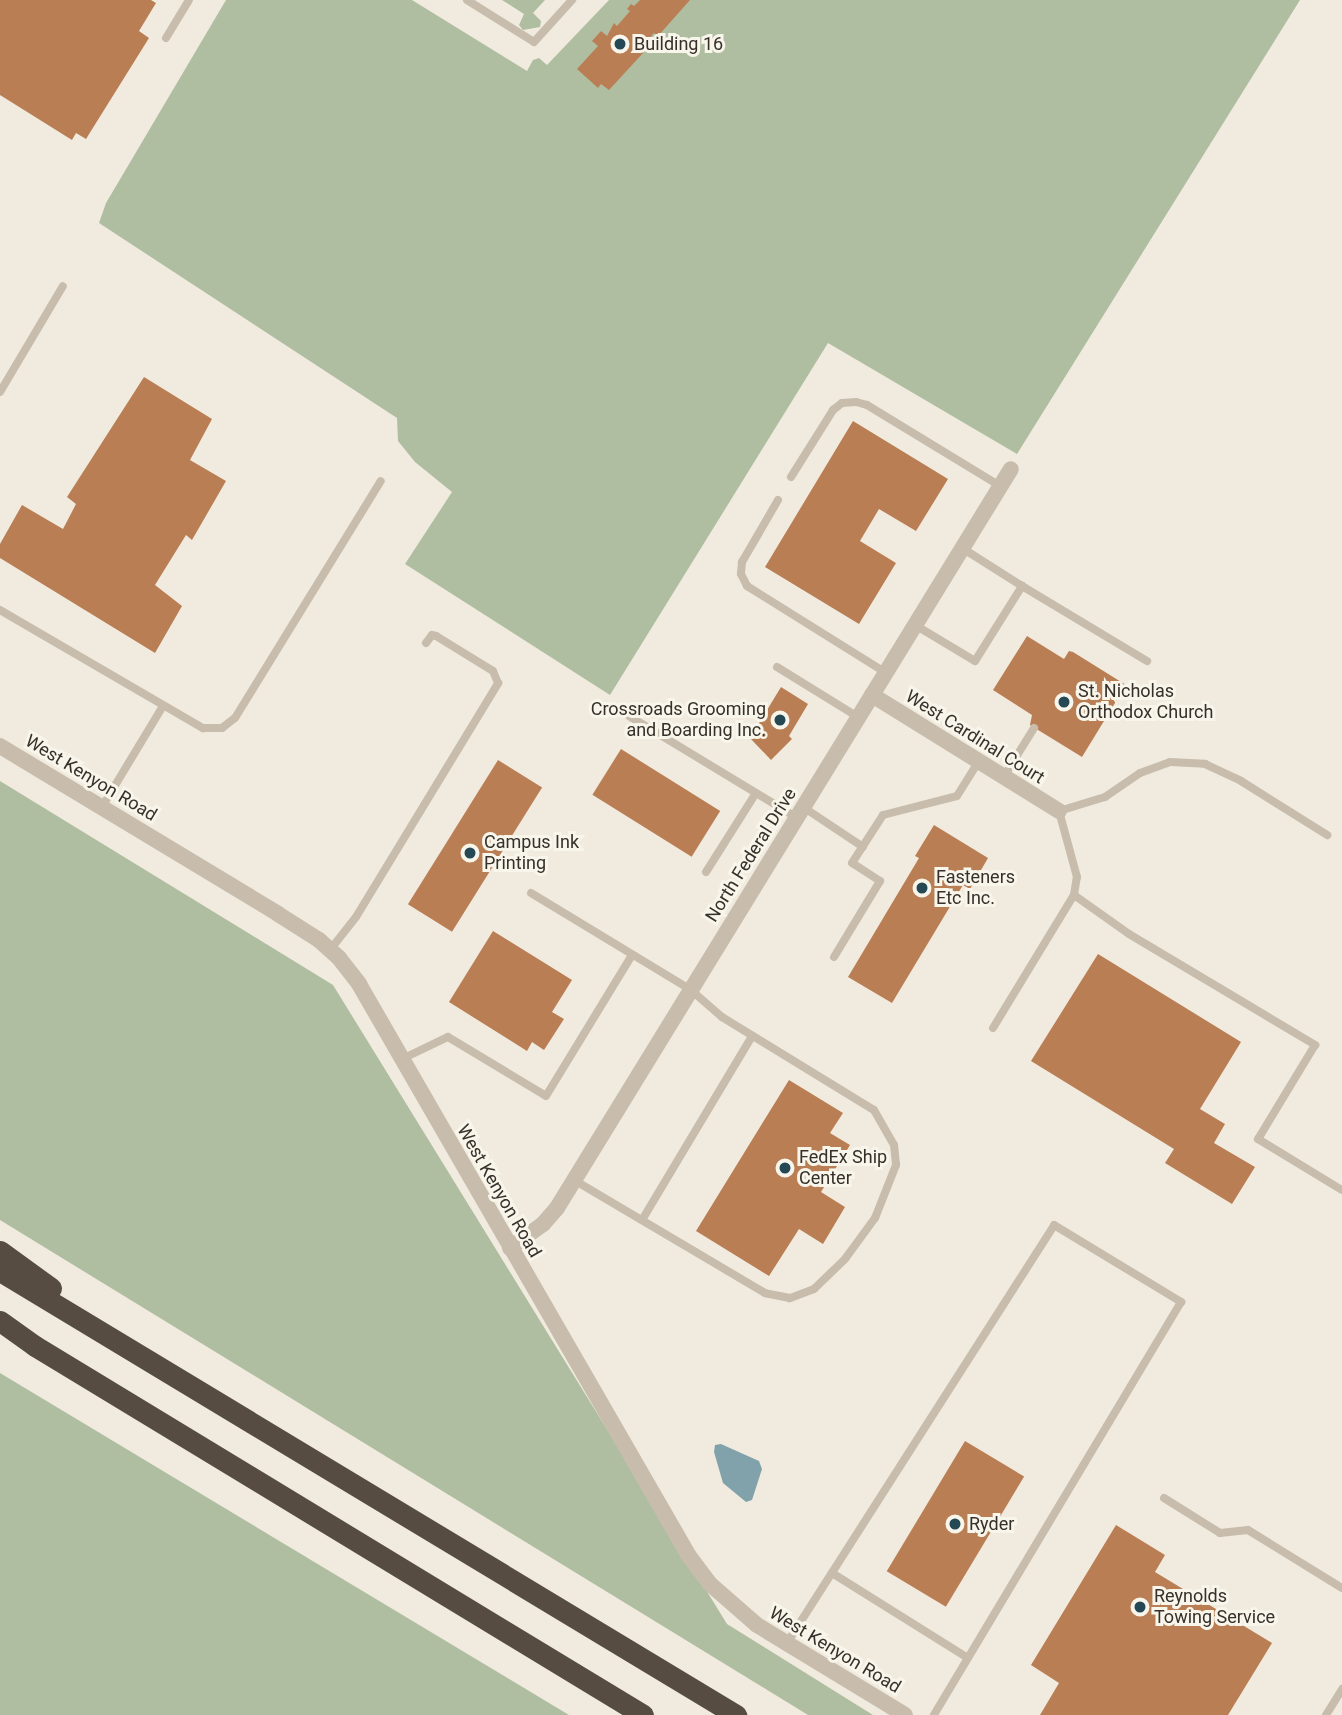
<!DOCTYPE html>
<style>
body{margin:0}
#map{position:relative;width:1342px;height:1715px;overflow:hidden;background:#f1ebdf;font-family:Roboto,sans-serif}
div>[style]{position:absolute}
.green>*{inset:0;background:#afbea0}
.water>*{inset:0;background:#81a2ab}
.building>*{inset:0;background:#ba7e54;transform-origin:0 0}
.service>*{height:8px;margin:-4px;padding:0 4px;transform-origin:4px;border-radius:4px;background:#c8bdac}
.minor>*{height:16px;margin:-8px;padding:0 8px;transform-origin:8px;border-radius:8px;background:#c8bdac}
.motorway>*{height:21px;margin:-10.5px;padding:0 10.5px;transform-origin:10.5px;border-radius:10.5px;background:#574c42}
.dots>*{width:19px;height:19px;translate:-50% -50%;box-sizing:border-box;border:4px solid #f8f5eb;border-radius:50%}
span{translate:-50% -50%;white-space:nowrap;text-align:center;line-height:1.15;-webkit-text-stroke:6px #f8f5eb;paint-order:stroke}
.poi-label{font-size:18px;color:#37302a}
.left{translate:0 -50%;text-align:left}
.right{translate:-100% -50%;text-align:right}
.street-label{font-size:18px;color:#37302a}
</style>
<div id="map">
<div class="green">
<div style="clip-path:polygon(226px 0,412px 0,527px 71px,533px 60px,539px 58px,547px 65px,609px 0,1300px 0,1017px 454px,828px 343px,610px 695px,405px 564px,452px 492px,415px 462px,398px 441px,397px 418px,99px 223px,106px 203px)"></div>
<div style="clip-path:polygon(502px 0,545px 0,533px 13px,541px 21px,540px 27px,523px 30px,519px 25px,524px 14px)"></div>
<div style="clip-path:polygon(0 781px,333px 985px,727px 1624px,873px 1715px,808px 1715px,0 1220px)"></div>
<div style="clip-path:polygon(0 1373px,569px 1715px,0 1715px)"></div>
</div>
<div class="water">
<div style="clip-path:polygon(721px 1444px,759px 1461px,762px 1469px,752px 1500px,746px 1502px,723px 1483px,714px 1452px,715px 1445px)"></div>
</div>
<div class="building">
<div style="clip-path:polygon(0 0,151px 0,156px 3px,139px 31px,149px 38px,86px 139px,76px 133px,72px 140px,0 95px)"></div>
<div style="clip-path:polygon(640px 0,690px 0,658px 36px,654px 33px,641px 48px,644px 52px,609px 90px,601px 84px,598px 88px,577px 69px,598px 46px,592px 41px,601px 31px,607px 36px,614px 23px,617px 26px,630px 11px,627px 9px,631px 4px,634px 6px)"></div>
<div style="clip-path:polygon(144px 377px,212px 419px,190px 460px,226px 481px,192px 540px,186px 535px,155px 585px,182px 606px,155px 653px,0 558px,0 544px,22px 505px,63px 529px,76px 504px,67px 497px)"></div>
<div style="clip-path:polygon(853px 421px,948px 479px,916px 531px,879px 509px,860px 541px,896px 563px,859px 624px,765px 567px)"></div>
<div style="clip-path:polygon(1027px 636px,1064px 659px,1069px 651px,1073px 652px,1126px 685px,1082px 757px,1030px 725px,1032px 715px,993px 690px)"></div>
<div style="clip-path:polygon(781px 687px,808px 704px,789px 736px,792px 739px,771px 760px,750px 738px)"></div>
<div style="left:621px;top:749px;width:117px;height:54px;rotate:32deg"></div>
<div style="left:498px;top:760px;width:52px;height:170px;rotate:32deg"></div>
<div style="clip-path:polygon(934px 825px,988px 858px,970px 889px,963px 885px,892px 1003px,848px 977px,919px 858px,915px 856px)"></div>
<div style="clip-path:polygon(493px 931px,572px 980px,552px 1012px,564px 1019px,544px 1050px,532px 1042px,527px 1051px,449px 1002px)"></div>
<div style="clip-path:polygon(1098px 954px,1241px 1042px,1200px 1109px,1225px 1124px,1214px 1143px,1255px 1167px,1232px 1204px,1165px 1163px,1174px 1149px,1031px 1061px)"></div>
<div style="clip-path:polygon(789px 1080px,843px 1113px,830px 1133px,850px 1145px,821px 1192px,845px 1207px,823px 1244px,799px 1229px,769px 1276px,696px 1231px)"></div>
<div style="left:965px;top:1441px;width:69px;height:152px;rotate:31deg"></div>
<div style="clip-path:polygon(1116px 1525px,1165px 1555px,1155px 1572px,1272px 1643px,1228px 1715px,1040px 1715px,1059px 1683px,1031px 1665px)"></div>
</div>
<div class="service">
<div style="left:467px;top:0;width:79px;rotate:32.1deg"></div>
<div style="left:534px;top:42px;width:57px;rotate:-47.9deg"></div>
<div style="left:166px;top:38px;width:44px;rotate:-58.8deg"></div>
<div style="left:0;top:392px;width:123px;rotate:-59.3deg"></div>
<div style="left:791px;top:477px;width:79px;rotate:-57.9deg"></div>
<div style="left:833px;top:410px;width:11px;rotate:-38deg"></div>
<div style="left:842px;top:403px;width:14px;rotate:-4deg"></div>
<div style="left:856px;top:402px;width:11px;rotate:15deg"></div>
<div style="left:867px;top:405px;width:156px;rotate:31.3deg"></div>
<div style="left:778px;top:500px;width:72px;rotate:120.1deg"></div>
<div style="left:742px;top:562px;width:12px;rotate:95deg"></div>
<div style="left:741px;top:574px;width:13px;rotate:63deg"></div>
<div style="left:747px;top:586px;width:164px;rotate:32deg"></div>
<div style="left:962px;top:548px;width:71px;rotate:32.3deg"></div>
<div style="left:0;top:610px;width:235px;rotate:30.2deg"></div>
<div style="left:203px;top:728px;width:19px"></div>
<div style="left:222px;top:728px;width:16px;rotate:-38deg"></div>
<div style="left:235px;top:718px;width:278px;rotate:-58.4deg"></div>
<div style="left:915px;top:625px;width:70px;rotate:31deg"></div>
<div style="left:975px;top:661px;width:89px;rotate:-57.9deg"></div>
<div style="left:1022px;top:586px;width:146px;rotate:31deg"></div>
<div style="left:777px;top:667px;width:95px;rotate:31.7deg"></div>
<div style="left:629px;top:716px;width:195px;rotate:31.2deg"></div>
<div style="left:1003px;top:778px;width:59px;rotate:-58.2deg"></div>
<div style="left:102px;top:807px;width:118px;rotate:-58.9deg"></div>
<div style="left:803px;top:807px;width:72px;rotate:33.7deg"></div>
<div style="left:706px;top:872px;width:93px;rotate:-57.7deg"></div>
<div style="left:531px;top:893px;width:187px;rotate:31.2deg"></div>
<div style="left:691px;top:990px;width:41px;rotate:41.1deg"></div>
<div style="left:722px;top:1017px;width:178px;rotate:31.5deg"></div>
<div style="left:874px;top:1110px;width:40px;rotate:60.3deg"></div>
<div style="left:894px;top:1145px;width:20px;rotate:84deg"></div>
<div style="left:896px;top:1165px;width:57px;rotate:111.6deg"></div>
<div style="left:875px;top:1218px;width:51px;rotate:126.2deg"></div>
<div style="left:845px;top:1259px;width:43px;rotate:135.9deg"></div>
<div style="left:814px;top:1289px;width:26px;rotate:159deg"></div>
<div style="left:790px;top:1298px;width:25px;rotate:-169deg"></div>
<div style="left:765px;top:1293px;width:222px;rotate:-149.4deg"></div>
<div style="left:1074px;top:895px;width:67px;rotate:35.3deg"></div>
<div style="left:1129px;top:934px;width:217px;rotate:30.8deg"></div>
<div style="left:1315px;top:1045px;width:110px;rotate:121.2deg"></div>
<div style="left:1258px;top:1139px;width:98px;rotate:31.3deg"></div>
<div style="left:330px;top:950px;width:42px;rotate:-51.8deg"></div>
<div style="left:356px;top:917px;width:274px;rotate:-58.7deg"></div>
<div style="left:498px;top:683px;width:13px;rotate:-113deg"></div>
<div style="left:493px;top:671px;width:67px;rotate:-148.4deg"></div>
<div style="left:436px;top:636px;width:4px;rotate:-166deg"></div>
<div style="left:432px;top:635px;width:10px;rotate:127deg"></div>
<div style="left:834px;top:957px;width:89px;rotate:-58.8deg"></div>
<div style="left:880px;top:881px;width:33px;rotate:-147deg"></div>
<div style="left:852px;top:863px;width:57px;rotate:-57.1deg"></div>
<div style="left:883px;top:815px;width:76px;rotate:-14.4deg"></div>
<div style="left:957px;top:796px;width:40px;rotate:-58deg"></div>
<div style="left:993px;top:1028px;width:156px;rotate:-58.7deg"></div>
<div style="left:1074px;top:895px;width:18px;rotate:-81deg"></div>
<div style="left:1077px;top:877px;width:68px;rotate:-105.3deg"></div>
<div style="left:1059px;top:811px;width:48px;rotate:-16.9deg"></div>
<div style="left:1105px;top:797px;width:42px;rotate:-34.4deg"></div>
<div style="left:1140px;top:773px;width:32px;rotate:-20deg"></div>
<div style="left:1170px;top:762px;width:35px;rotate:3deg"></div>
<div style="left:1205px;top:764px;width:40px;rotate:25deg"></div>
<div style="left:1241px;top:781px;width:102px;rotate:32.1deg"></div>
<div style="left:402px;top:1059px;width:51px;rotate:-25.6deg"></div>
<div style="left:448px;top:1037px;width:114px;rotate:31deg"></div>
<div style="left:546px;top:1096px;width:165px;rotate:-58.6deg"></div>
<div style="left:642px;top:1220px;width:214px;rotate:-59.1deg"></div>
<div style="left:1164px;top:1498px;width:66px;rotate:32deg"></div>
<div style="left:1220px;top:1533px;width:28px;rotate:-6deg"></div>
<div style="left:1248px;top:1530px;width:110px;rotate:31.7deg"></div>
<div style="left:832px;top:1573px;width:160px;rotate:32deg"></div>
<div style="left:787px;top:1643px;width:496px;rotate:-57.4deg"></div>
<div style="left:1054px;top:1225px;width:149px;rotate:31.2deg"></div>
<div style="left:1181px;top:1302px;width:481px;rotate:120.9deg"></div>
<div style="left:1326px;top:1715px;width:31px;rotate:-58deg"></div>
</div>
<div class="minor">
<div style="left:872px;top:695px;width:220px;rotate:31.8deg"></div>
<div style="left:0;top:746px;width:325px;rotate:31.1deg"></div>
<div style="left:278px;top:914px;width:49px;rotate:32.4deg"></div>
<div style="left:319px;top:940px;width:27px;rotate:42deg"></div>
<div style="left:339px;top:958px;width:33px;rotate:52deg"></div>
<div style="left:359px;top:984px;width:660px;rotate:60.02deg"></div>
<div style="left:689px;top:1556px;width:35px;rotate:53deg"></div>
<div style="left:710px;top:1584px;width:62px;rotate:41.1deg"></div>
<div style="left:757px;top:1625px;width:173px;rotate:31.3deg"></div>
<div style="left:510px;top:1248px;width:41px;rotate:-36deg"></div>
<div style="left:543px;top:1224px;width:21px;rotate:-49deg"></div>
<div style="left:557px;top:1208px;width:867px;rotate:-58.44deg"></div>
</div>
<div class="motorway">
<div style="left:0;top:1251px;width:63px;rotate:36deg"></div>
<div style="left:0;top:1271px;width:860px;rotate:31.1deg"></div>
<div style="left:0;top:1321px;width:43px;rotate:35.5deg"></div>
<div style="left:35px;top:1346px;width:711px;rotate:31.25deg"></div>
</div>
<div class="dots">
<div style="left:620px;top:44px;background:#244954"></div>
<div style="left:1064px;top:702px;background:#244954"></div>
<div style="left:780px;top:720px;background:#244954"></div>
<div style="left:470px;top:853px;background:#244954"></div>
<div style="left:922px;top:888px;background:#244954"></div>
<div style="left:785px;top:1168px;background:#244954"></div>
<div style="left:955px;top:1524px;background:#244954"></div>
<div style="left:1140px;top:1607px;background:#244954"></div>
</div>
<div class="poi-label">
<span class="left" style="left:634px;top:44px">Building 16</span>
<span class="left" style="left:1078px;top:702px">St. Nicholas<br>Orthodox Church</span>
<span class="right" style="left:766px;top:720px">Crossroads Grooming<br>and Boarding Inc.</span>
<span class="left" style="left:484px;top:853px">Campus Ink<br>Printing</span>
<span class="left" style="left:936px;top:888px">Fasteners<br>Etc Inc.</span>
<span class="left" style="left:799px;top:1168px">FedEx Ship<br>Center</span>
<span class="left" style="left:969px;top:1524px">Ryder</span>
<span class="left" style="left:1154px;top:1607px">Reynolds<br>Towing Service</span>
</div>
<div class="street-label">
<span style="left:975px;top:737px;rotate:32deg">West Cardinal Court</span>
<span style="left:91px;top:778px;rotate:31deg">West Kenyon Road</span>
<span style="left:751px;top:855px;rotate:-58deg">North Federal Drive</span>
<span style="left:499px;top:1191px;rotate:60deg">West Kenyon Road</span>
<span style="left:835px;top:1650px;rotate:31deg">West Kenyon Road</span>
</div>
</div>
